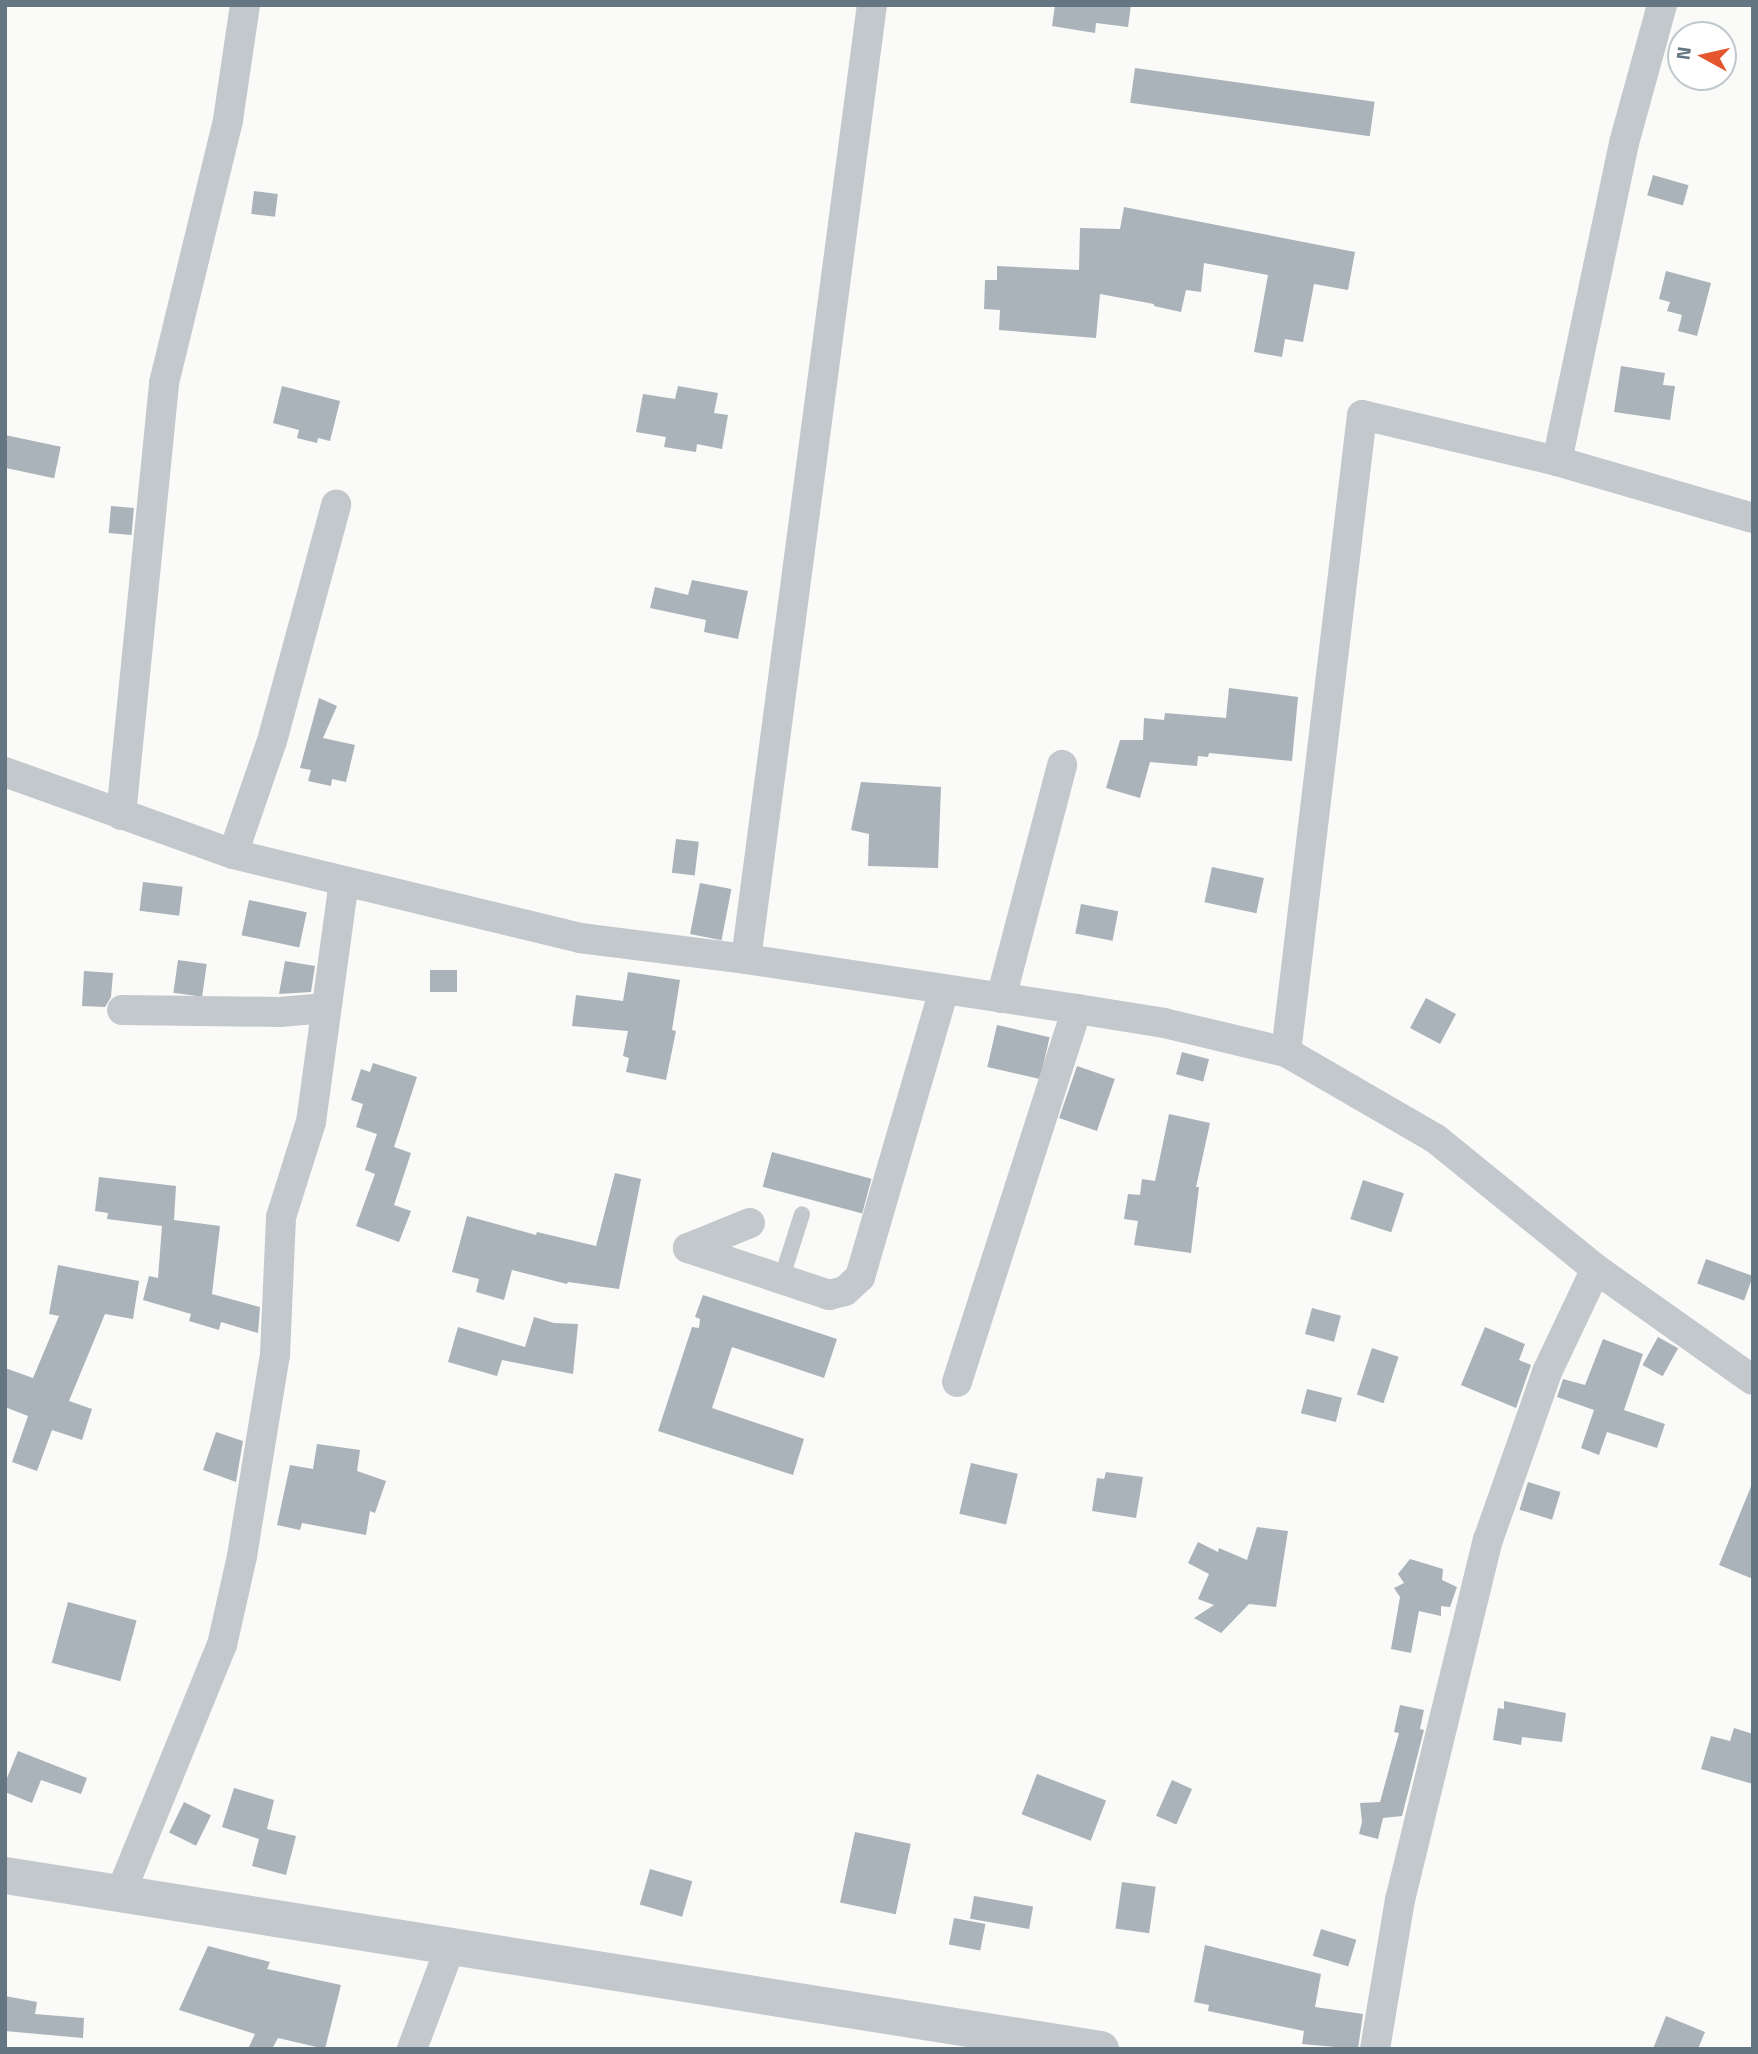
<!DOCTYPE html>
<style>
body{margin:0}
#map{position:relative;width:1758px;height:2054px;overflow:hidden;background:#fafaf8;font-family:"Titillium Web",sans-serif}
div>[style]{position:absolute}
.building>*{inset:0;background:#aab3b9;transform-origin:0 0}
.service>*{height:16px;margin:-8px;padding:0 8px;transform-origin:8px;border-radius:8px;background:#c3c8cc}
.minor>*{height:30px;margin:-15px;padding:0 15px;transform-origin:15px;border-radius:15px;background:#c3c8cc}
.tertiary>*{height:37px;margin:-18.5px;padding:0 18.5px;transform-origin:18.5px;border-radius:18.5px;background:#c3c8cc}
span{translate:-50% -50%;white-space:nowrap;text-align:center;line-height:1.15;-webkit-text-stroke:7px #fff;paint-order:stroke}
.frame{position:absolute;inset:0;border:7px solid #657683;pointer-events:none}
.north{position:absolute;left:1667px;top:21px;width:70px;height:70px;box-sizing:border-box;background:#fff;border:2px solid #c1c8cd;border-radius:50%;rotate:278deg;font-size:19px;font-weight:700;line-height:28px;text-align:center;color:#657683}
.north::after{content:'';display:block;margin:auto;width:24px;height:32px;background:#e4572e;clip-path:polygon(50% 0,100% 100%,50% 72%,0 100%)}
</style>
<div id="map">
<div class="building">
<div style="clip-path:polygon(1055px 5px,1131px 5px,1128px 27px,1096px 23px,1095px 33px,1052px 26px)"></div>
<div style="left:1135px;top:68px;width:242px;height:35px;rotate:8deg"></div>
<div style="left:1653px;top:175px;width:37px;height:21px;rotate:16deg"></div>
<div style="left:254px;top:191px;width:24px;height:23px;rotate:7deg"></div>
<div style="clip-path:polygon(1124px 207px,1355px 252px,1348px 290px,1314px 284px,1303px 342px,1285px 339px,1282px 357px,1254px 352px,1268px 275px,1204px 263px,1201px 292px,1186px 290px,1181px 312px,1154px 306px,1154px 304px,1100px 294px,1096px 338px,999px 330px,1000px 310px,984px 309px,985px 280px,997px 280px,997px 266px,1079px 270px,1080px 228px,1120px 229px)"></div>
<div style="clip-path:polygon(1666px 271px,1711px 283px,1697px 336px,1678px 331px,1682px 315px,1667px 311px,1670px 302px,1659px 299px)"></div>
<div style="clip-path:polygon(1621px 366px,1665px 373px,1663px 385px,1675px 386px,1670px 420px,1614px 412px)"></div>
<div style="clip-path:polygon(282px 386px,340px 401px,330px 441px,318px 438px,317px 443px,297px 438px,299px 430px,273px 423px)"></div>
<div style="clip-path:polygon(678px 386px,718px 393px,714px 413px,728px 415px,722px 449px,697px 444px,696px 452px,664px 447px,666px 437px,636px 432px,643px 394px,675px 399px)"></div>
<div style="left:5px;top:435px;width:57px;height:32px;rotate:12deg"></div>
<div style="left:111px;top:506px;width:23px;height:27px;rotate:5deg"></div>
<div style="clip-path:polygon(692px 580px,748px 591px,738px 639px,704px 632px,706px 620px,650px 608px,655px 587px,688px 595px)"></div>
<div style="clip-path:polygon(1229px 688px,1298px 697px,1292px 761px,1209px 753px,1208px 757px,1198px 756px,1197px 766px,1150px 762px,1140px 798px,1106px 788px,1120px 740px,1143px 740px,1144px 718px,1164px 720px,1165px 713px,1226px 718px)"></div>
<div style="clip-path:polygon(319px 698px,337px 706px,323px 738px,355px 745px,346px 782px,332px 779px,331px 786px,308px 781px,311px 770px,300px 768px)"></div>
<div style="clip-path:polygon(861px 782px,941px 787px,938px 868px,868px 866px,869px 834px,851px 830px)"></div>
<div style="left:676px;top:839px;width:23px;height:34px;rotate:7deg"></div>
<div style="left:1212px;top:867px;width:53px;height:36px;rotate:12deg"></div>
<div style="left:143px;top:882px;width:40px;height:29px;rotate:7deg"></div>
<div style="left:700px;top:883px;width:32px;height:52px;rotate:11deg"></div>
<div style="left:249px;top:900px;width:59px;height:36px;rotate:12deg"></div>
<div style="left:1081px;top:904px;width:38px;height:30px;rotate:11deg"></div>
<div style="left:178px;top:960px;width:29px;height:33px;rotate:8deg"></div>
<div style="clip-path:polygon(285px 961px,315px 966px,311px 992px,279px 994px)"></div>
<div style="left:430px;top:970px;width:27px;height:22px"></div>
<div style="clip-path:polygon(84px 971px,113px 973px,111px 997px,105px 1007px,82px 1006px)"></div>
<div style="clip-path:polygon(628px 972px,680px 980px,672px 1030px,676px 1031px,666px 1080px,626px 1072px,629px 1058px,623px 1056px,628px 1031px,572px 1026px,576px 995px,623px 1001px)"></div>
<div style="left:1426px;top:998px;width:34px;height:34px;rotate:28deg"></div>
<div style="left:997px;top:1025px;width:54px;height:43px;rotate:13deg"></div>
<div style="left:1182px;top:1052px;width:28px;height:23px;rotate:15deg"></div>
<div style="clip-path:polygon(373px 1063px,417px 1077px,394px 1147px,411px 1153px,394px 1205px,411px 1211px,399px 1242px,356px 1226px,375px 1174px,365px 1170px,377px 1134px,356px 1127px,363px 1104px,351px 1100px,361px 1069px,370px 1072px)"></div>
<div style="left:1077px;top:1066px;width:40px;height:55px;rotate:19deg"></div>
<div style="clip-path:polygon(1169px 1114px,1210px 1123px,1196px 1187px,1199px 1187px,1191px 1253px,1134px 1245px,1138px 1221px,1124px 1219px,1128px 1194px,1140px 1195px,1142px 1179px,1155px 1181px)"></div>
<div style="left:772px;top:1152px;width:103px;height:36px;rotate:15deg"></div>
<div style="clip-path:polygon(615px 1173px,641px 1179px,619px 1289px,568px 1282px,567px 1284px,512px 1270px,504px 1300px,476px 1292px,479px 1279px,452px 1272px,467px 1216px,536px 1235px,537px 1232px,596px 1246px)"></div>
<div style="clip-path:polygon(99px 1177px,176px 1186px,174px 1220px,220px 1226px,212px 1294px,260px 1307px,258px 1333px,221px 1322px,219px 1330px,189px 1321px,191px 1314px,143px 1300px,149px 1276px,158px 1278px,162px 1226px,107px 1219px,108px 1213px,95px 1211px)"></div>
<div style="left:1363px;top:1180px;width:43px;height:41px;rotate:18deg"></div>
<div style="left:1706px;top:1259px;width:50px;height:26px;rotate:20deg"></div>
<div style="clip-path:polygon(58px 1265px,139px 1281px,133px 1319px,105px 1314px,69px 1401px,92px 1409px,82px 1440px,52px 1430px,37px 1471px,12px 1462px,28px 1416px,5px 1407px,5px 1368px,33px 1378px,59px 1316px,49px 1314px)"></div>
<div style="clip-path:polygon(703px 1295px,837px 1339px,824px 1378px,732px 1347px,712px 1408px,804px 1439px,793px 1475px,658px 1431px,692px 1327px,699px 1328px,700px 1319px,695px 1317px)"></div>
<div style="left:1312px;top:1308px;width:30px;height:27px;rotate:15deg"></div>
<div style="clip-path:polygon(534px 1317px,554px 1323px,578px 1324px,573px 1374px,502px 1360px,497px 1376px,448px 1362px,458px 1327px,525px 1347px)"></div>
<div style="clip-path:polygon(1485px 1327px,1525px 1344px,1519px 1360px,1531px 1365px,1516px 1408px,1461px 1385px)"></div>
<div style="left:1658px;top:1337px;width:23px;height:32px;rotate:29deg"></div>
<div style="clip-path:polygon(1603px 1339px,1643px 1354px,1624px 1410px,1665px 1424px,1657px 1448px,1607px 1432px,1599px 1455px,1581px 1448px,1594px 1410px,1557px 1397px,1563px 1379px,1585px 1385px)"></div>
<div style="left:1372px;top:1348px;width:28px;height:49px;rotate:18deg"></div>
<div style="left:1307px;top:1389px;width:36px;height:25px;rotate:14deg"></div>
<div style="clip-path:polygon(216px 1432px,243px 1441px,236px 1482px,203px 1470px)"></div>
<div style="clip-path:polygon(317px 1444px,360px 1450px,357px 1471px,386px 1481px,375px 1513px,370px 1511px,366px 1535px,302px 1523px,300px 1530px,277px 1525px,290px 1465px,313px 1469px)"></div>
<div style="left:971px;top:1463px;width:48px;height:52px;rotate:13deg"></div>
<div style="clip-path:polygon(1106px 1472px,1143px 1477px,1136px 1518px,1092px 1511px,1097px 1478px,1104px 1479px)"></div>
<div style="left:1528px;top:1482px;width:34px;height:29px;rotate:17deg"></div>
<div style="clip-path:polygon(1752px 1484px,1753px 1484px,1753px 1579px,1719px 1565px)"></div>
<div style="clip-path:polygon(1257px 1527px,1288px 1531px,1276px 1607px,1249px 1604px,1221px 1633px,1194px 1618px,1214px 1605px,1198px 1599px,1209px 1574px,1188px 1563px,1198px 1542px,1218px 1552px,1219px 1548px,1247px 1560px)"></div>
<div style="clip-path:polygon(1410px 1559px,1443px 1569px,1442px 1580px,1457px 1587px,1450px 1607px,1441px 1606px,1441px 1616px,1419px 1611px,1411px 1653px,1391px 1649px,1400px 1597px,1394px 1588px,1404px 1583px,1398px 1574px)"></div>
<div style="left:68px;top:1602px;width:71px;height:63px;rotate:15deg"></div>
<div style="clip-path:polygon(1504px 1701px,1566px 1713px,1562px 1742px,1522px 1737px,1521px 1745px,1493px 1740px,1498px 1708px,1504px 1709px)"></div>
<div style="clip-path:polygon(1400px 1705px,1424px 1710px,1420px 1729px,1424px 1730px,1402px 1816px,1383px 1818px,1378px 1839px,1359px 1834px,1362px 1822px,1360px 1803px,1380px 1802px,1399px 1733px,1394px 1732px)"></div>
<div style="clip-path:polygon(1734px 1728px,1753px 1734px,1753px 1784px,1701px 1769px,1711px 1736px,1730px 1741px)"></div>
<div style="clip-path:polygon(18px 1751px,87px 1778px,81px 1794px,41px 1780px,32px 1803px,5px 1792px,5px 1783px)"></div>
<div style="left:1037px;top:1774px;width:74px;height:43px;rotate:21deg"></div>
<div style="left:1172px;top:1780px;width:22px;height:39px;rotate:24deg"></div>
<div style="clip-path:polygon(234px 1788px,274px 1800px,267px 1829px,296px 1836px,286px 1875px,252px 1866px,259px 1839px,222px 1827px)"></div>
<div style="left:184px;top:1802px;width:30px;height:34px;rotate:26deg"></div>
<div style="left:855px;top:1832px;width:57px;height:72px;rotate:12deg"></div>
<div style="left:650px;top:1869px;width:44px;height:37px;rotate:16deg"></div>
<div style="left:1122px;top:1882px;width:34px;height:47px;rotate:8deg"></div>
<div style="left:974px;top:1896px;width:60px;height:23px;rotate:10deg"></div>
<div style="left:954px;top:1918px;width:32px;height:27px;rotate:11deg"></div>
<div style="left:1321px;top:1929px;width:37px;height:28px;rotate:17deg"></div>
<div style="clip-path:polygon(1205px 1945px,1321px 1974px,1315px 2007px,1363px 2014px,1358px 2049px,1302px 2044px,1304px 2031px,1208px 2011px,1209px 2005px,1194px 2002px)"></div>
<div style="clip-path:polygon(208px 1946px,270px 1962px,267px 1969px,341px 1985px,325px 2049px,278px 2038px,272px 2049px,248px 2049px,255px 2034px,179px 2010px)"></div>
<div style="clip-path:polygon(5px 1996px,37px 2002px,35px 2014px,84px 2018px,83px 2038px,5px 2031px)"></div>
<div style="clip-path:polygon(1666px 2016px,1705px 2032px,1698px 2049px,1653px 2049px)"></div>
</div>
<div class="service">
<div style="left:781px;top:1280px;width:69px;rotate:-72.3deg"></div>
</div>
<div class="minor">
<div style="left:1557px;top:461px;width:325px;rotate:-78.1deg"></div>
<div style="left:1624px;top:143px;width:143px;rotate:-74.6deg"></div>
<div style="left:1753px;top:518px;width:204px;rotate:-163.8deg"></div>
<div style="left:1557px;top:461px;width:200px;rotate:-166.7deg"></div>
<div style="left:1362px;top:415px;width:642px;rotate:96.8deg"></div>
<div style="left:1286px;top:1052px;width:173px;rotate:30.1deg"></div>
<div style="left:1436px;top:1139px;width:206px;rotate:39.1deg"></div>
<div style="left:1596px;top:1269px;width:192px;rotate:35.3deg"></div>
<div style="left:5px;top:772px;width:242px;rotate:19.8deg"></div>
<div style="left:233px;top:854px;width:357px;rotate:13.6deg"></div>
<div style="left:580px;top:938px;width:167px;rotate:7.2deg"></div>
<div style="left:746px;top:959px;width:335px;rotate:8.6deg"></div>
<div style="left:1077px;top:1009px;width:88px;rotate:9.1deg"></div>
<div style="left:1164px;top:1023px;width:125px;rotate:13.4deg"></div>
<div style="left:121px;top:815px;width:434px;rotate:-84.3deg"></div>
<div style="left:164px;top:383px;width:271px;rotate:-76.3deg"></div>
<div style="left:228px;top:120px;width:116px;rotate:-81.6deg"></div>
<div style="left:233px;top:854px;width:120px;rotate:-71deg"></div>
<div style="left:272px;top:741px;width:245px;rotate:-74.8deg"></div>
<div style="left:746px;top:959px;width:962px;rotate:-82.48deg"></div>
<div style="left:1001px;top:998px;width:241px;rotate:-75.3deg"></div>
<div style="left:122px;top:1010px;width:158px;rotate:0.7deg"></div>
<div style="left:280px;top:1012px;width:46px;rotate:-5deg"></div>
<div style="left:750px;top:1223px;width:67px;rotate:158deg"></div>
<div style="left:688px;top:1248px;width:149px;rotate:18.4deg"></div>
<div style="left:829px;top:1295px;width:16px;rotate:-14deg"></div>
<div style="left:845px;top:1291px;width:21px;rotate:-43deg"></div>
<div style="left:860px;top:1277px;width:299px;rotate:-73.7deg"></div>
<div style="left:957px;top:1382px;width:392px;rotate:-72.2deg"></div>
<div style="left:121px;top:1892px;width:267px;rotate:-67.8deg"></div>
<div style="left:222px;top:1645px;width:91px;rotate:-77.3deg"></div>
<div style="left:242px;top:1556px;width:204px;rotate:-80.7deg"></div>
<div style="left:275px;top:1355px;width:138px;rotate:-87.5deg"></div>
<div style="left:281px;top:1217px;width:100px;rotate:-72.5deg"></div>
<div style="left:311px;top:1122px;width:242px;rotate:-82.2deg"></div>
<div style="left:412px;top:2049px;width:111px;rotate:-69.4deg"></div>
<div style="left:1375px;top:2049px;width:151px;rotate:-80.5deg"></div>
<div style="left:1400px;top:1900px;width:371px;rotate:-76.3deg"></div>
<div style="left:1488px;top:1540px;width:178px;rotate:-70.6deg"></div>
<div style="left:1547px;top:1372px;width:114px;rotate:-64.6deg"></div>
</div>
<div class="tertiary">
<div style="left:5px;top:1875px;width:1109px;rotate:9.03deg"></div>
</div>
<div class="frame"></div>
<div class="north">N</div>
</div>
